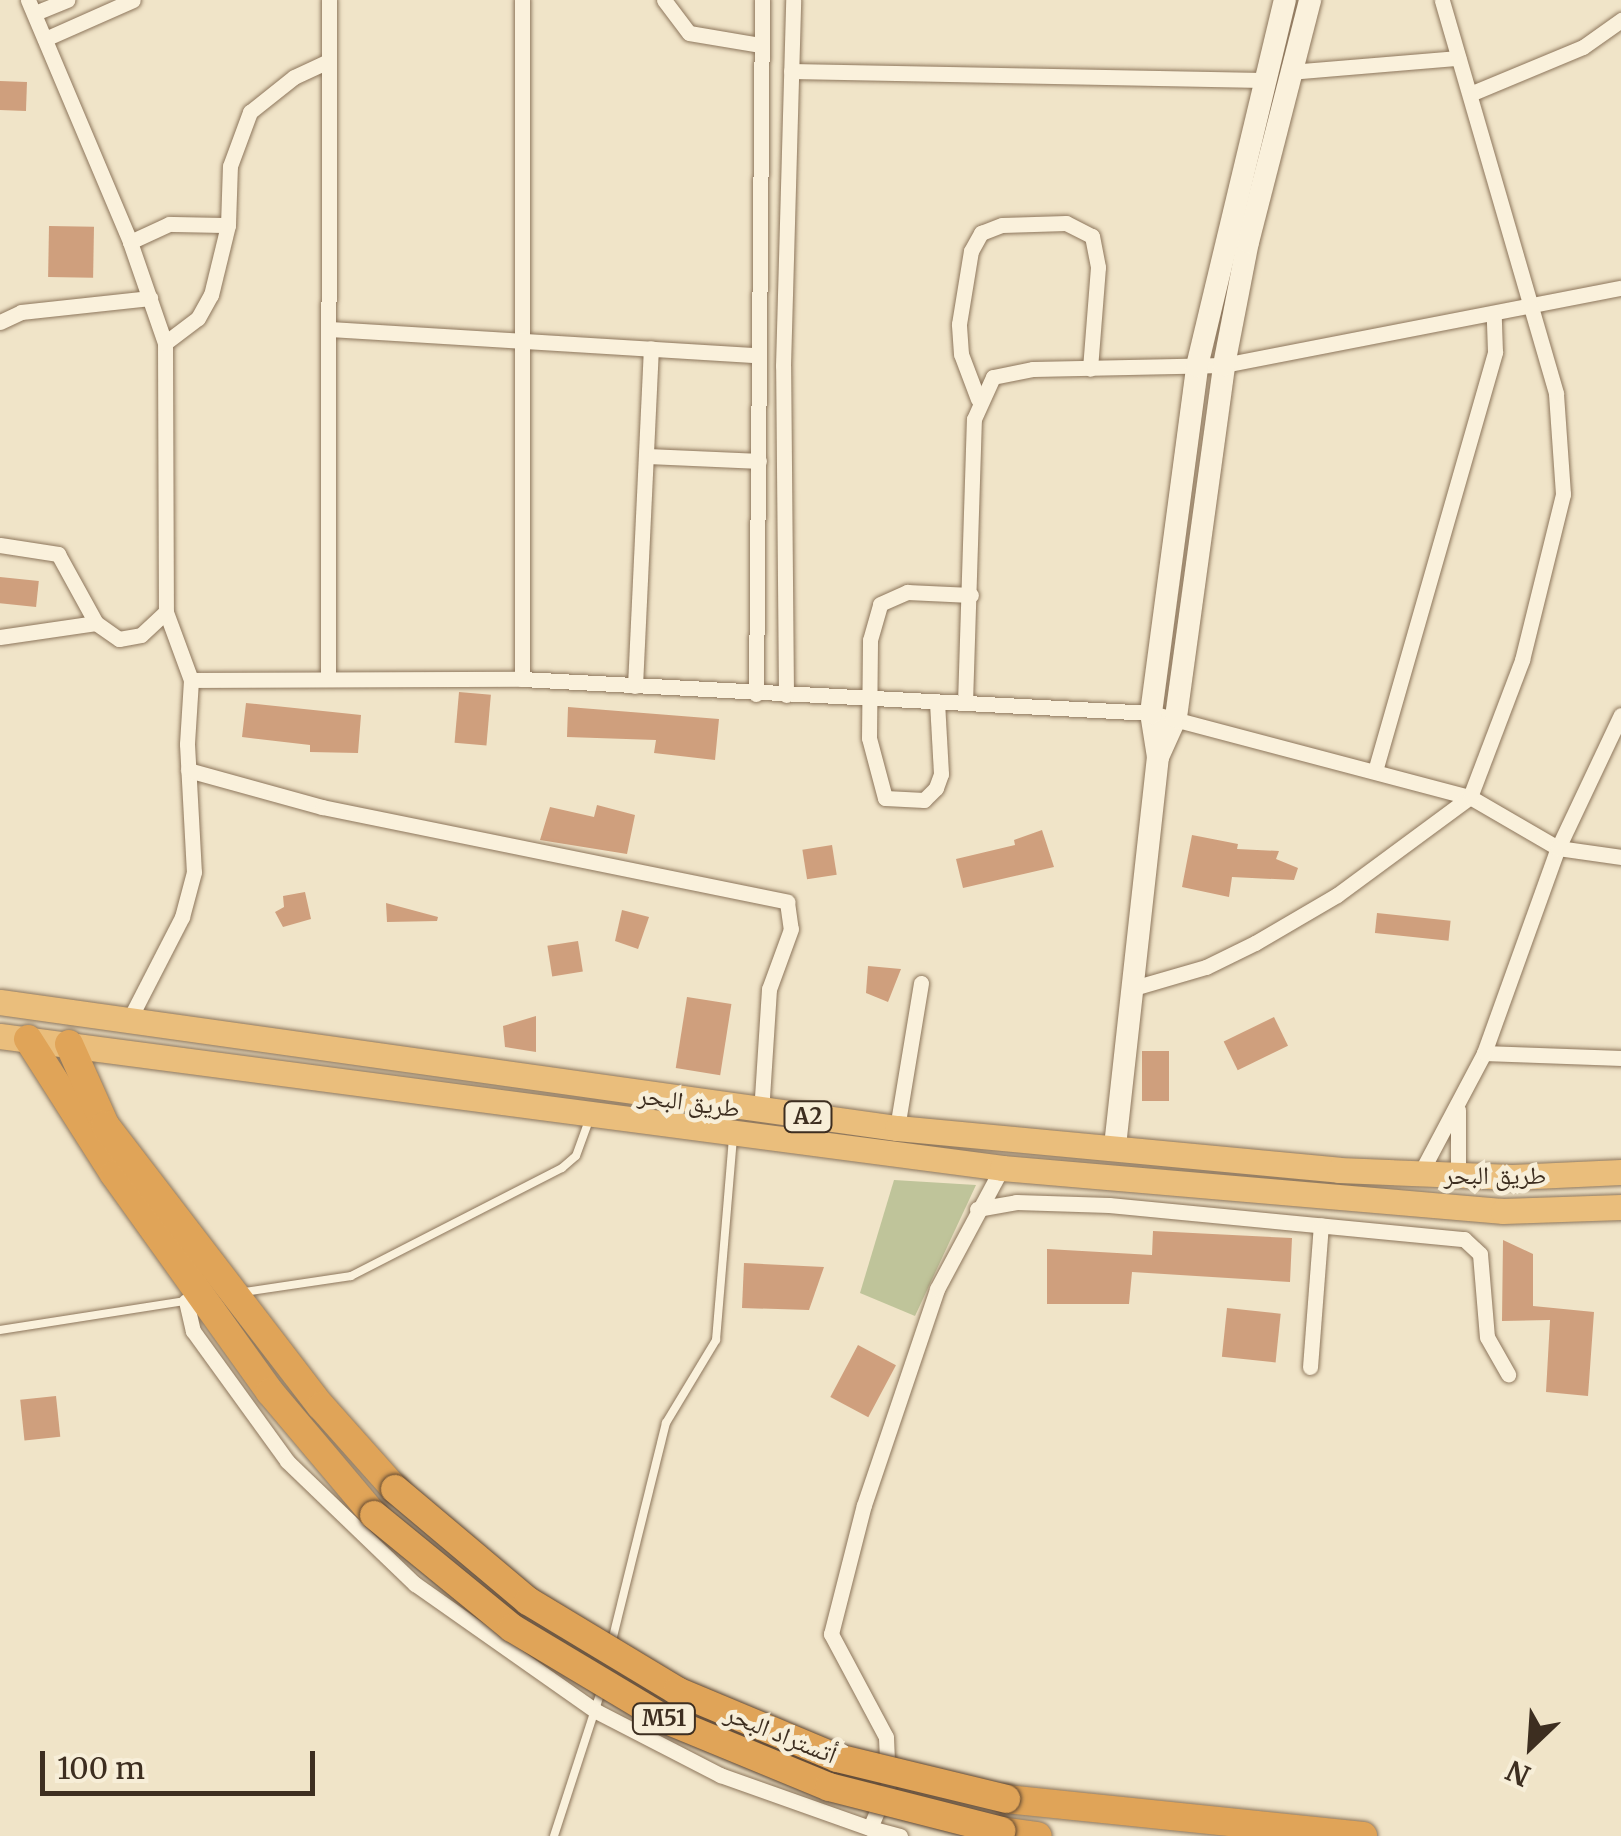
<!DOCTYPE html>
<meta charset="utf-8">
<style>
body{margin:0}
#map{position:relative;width:1621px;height:1836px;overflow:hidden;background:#f0e4c8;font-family:Merriweather,"Noto Naskh Arabic",serif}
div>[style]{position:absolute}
.cemetery>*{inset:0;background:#bfc49a}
.building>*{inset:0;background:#cf9f7d;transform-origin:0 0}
.roads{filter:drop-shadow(0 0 2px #8d765c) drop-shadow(0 0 2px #8d765c)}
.service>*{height:8px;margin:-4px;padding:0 4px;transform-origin:4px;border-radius:4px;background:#faf1dc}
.minor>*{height:15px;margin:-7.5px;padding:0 7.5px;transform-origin:7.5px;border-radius:7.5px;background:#faf1dc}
.secondary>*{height:22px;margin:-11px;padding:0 11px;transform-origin:11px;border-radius:11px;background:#faf1dc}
.trunk>*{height:25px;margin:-12.5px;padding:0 12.5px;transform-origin:12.5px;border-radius:12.5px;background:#eabe7c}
.motorway>*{height:28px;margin:-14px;padding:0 14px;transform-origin:14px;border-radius:14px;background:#e0a458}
.bridges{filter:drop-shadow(0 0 2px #5b4430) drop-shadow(0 0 2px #5b4430)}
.motorway-bridge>*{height:28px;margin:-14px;padding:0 14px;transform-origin:14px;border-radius:14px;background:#e0a458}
span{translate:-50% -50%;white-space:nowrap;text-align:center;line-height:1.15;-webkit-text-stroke:9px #f7eed8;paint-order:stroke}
.shield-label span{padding:2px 8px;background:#f7eed8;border:2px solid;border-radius:8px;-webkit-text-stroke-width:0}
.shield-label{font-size:22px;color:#3d2e20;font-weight:700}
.street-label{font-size:25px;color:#3d2e20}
.north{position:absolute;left:1481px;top:1696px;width:100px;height:100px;-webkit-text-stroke:8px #f7eed8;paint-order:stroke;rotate:205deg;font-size:28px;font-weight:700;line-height:40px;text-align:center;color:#3d2e20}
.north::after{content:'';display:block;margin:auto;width:35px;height:45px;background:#3d2e20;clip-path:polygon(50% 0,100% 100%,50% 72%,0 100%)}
.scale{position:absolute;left:40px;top:1751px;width:275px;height:45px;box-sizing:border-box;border:5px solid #3d2e20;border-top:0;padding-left:12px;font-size:30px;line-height:35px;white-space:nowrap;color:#3d2e20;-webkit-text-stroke:8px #f7eed8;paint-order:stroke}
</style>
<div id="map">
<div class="cemetery">
<div style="clip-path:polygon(894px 1180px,976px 1185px,915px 1316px,860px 1293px)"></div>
</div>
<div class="building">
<div style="left:0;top:81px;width:27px;height:29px;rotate:2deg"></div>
<div style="left:49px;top:226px;width:45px;height:51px;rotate:1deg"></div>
<div style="left:0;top:577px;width:39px;height:26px;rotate:6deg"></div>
<div style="left:459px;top:692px;width:32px;height:51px;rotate:5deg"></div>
<div style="clip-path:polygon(246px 703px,361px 715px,358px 753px,310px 752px,310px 745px,242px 737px)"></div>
<div style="clip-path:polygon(568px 707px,719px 719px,715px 760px,654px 753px,656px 740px,567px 737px)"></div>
<div style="clip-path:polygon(597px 805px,635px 815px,627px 854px,540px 840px,550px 807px,594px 817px)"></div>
<div style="clip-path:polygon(1042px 830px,1054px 867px,963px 888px,956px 859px,1015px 845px,1014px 840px)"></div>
<div style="clip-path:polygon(1192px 835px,1238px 844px,1237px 849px,1279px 851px,1276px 859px,1298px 868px,1294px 880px,1232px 877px,1229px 897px,1182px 887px)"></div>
<div style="left:832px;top:845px;width:30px;height:30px;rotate:81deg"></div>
<div style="clip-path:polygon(305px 892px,311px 919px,283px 927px,275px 912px,284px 907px,283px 896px)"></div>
<div style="clip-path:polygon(386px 903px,438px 917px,437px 921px,387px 922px)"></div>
<div style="clip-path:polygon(622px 910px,649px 917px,638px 949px,615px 941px)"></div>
<div style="left:1377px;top:913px;width:74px;height:20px;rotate:6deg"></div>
<div style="left:578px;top:941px;width:31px;height:31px;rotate:81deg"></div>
<div style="clip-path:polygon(868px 966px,901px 969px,888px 1002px,866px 993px)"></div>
<div style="left:687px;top:997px;width:45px;height:72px;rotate:9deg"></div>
<div style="clip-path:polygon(536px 1016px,536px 1052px,505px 1047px,503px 1026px)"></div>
<div style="left:1274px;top:1017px;width:32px;height:56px;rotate:64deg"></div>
<div style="left:1142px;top:1051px;width:27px;height:50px"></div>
<div style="clip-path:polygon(1153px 1231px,1292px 1238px,1290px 1282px,1132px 1272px,1129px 1304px,1047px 1304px,1047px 1249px,1152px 1255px)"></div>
<div style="clip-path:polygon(1503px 1240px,1533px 1254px,1533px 1306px,1594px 1312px,1588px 1396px,1546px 1392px,1550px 1320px,1502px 1321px)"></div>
<div style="clip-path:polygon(744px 1263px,824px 1267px,809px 1310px,742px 1308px)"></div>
<div style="left:1227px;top:1308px;width:54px;height:49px;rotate:6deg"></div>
<div style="left:858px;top:1345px;width:43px;height:59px;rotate:28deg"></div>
<div style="left:56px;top:1396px;width:41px;height:36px;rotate:84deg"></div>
</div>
<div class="roads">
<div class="service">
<div style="left:244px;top:1292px;width:108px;rotate:-8.5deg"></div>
<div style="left:351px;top:1276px;width:237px;rotate:-27.1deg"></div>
<div style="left:562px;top:1168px;width:18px;rotate:-41deg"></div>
<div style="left:576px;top:1156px;width:37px;rotate:-70deg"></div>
<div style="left:0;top:1330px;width:188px;rotate:-8.9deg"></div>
<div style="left:611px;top:1645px;width:229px;rotate:-76.1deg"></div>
<div style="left:666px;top:1423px;width:97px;rotate:-58.9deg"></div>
<div style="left:716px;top:1340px;width:204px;rotate:-85.2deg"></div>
<div style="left:554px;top:1836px;width:156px;rotate:-72deg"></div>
</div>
<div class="minor">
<div style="left:28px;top:0;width:263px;rotate:67.1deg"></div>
<div style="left:130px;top:242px;width:107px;rotate:70.9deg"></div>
<div style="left:165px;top:343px;width:269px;rotate:89.8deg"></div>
<div style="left:166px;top:612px;width:72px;rotate:69.8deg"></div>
<div style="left:191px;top:680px;width:64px;rotate:93.6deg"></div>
<div style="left:187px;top:744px;width:128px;rotate:86.9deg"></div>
<div style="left:194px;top:872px;width:47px;rotate:104.9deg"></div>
<div style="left:182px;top:917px;width:116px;rotate:117.2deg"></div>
<div style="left:522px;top:0;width:679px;rotate:90deg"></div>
<div style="left:664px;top:0;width:41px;rotate:52.9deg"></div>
<div style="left:689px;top:33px;width:73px;rotate:9.5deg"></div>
<div style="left:35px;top:13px;width:35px;rotate:-22deg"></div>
<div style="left:45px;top:39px;width:96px;rotate:-23.9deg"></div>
<div style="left:791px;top:71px;width:472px;rotate:1.1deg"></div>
<div style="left:1290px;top:72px;width:169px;rotate:-4.8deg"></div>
<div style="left:1470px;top:94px;width:122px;rotate:-22.6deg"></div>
<div style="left:1583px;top:47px;width:47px;rotate:-35.4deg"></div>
<div style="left:130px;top:242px;width:43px;rotate:-24.8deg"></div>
<div style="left:169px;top:224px;width:59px;rotate:1deg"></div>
<div style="left:0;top:322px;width:23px;rotate:-25deg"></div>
<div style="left:21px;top:312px;width:130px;rotate:-6.2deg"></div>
<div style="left:329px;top:329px;width:429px;rotate:3.5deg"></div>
<div style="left:165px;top:343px;width:41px;rotate:-37.1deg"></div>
<div style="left:198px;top:318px;width:26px;rotate:-61deg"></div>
<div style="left:211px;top:295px;width:72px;rotate:-76.3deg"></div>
<div style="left:228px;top:225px;width:59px;rotate:-88.1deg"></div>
<div style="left:230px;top:166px;width:58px;rotate:-69.7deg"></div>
<div style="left:250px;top:112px;width:56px;rotate:-38.5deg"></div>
<div style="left:294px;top:77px;width:38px;rotate:-25deg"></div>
<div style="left:978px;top:399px;width:48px;rotate:-110.7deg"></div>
<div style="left:961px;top:354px;width:30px;rotate:-94deg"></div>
<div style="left:959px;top:324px;width:74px;rotate:-80.7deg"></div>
<div style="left:971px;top:251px;width:21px;rotate:-61deg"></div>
<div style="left:981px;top:233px;width:22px;rotate:-21deg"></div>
<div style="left:1002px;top:225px;width:64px;rotate:-1.8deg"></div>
<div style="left:1066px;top:223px;width:29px;rotate:27deg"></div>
<div style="left:1092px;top:236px;width:32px;rotate:79deg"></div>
<div style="left:1098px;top:267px;width:102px;rotate:94.5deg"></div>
<div style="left:649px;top:456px;width:110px;rotate:2.6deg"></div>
<div style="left:0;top:545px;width:59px;rotate:8.8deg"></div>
<div style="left:58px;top:554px;width:79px;rotate:61.2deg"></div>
<div style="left:96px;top:623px;width:28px;rotate:35deg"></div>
<div style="left:119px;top:639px;width:22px;rotate:-10deg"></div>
<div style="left:141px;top:635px;width:34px;rotate:-43deg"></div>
<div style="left:0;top:637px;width:97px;rotate:-8.3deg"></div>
<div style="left:328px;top:679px;width:679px;rotate:-89.92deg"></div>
<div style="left:191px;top:680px;width:331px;rotate:-0.2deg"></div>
<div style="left:522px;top:679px;width:630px;rotate:3.09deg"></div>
<div style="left:1151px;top:713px;width:330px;rotate:14.8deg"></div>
<div style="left:1470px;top:797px;width:102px;rotate:30.1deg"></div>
<div style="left:1558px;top:848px;width:64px;rotate:8.1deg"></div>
<div style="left:635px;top:686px;width:338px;rotate:-87.3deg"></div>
<div style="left:756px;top:694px;width:694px;rotate:-89.5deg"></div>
<div style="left:786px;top:695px;width:329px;rotate:-90.5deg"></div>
<div style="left:783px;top:366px;width:366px;rotate:-88.4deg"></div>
<div style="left:937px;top:702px;width:72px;rotate:86.8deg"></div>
<div style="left:941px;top:774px;width:15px;rotate:110deg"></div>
<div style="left:936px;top:788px;width:17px;rotate:135deg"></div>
<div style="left:924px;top:800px;width:39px;rotate:-177deg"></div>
<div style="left:885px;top:798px;width:62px;rotate:-104.9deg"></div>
<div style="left:869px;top:738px;width:98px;rotate:-89.4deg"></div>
<div style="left:870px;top:640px;width:37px;rotate:-74deg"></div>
<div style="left:880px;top:604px;width:30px;rotate:-24deg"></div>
<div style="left:907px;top:592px;width:64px;rotate:2.7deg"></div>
<div style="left:965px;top:703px;width:284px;rotate:-88.2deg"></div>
<div style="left:974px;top:419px;width:46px;rotate:-65.7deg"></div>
<div style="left:993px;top:377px;width:41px;rotate:-11.3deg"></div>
<div style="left:1033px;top:369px;width:191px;rotate:-1.2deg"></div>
<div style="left:1224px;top:365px;width:404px;rotate:-11deg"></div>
<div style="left:188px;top:770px;width:139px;rotate:15.4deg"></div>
<div style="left:322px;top:807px;width:475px;rotate:11.5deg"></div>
<div style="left:787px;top:902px;width:27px;rotate:82deg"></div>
<div style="left:791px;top:929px;width:64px;rotate:110.1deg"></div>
<div style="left:769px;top:989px;width:123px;rotate:93.7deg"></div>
<div style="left:1375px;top:771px;width:436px;rotate:-74deg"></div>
<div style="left:1495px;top:352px;width:35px;rotate:-92deg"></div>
<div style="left:1137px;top:987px;width:72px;rotate:-16.2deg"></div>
<div style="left:1206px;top:967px;width:55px;rotate:-26.1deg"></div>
<div style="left:1255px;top:943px;width:95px;rotate:-30.3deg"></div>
<div style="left:1337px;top:895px;width:165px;rotate:-36.4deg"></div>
<div style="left:1470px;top:797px;width:147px;rotate:-69.2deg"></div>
<div style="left:1522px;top:660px;width:171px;rotate:-76.1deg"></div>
<div style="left:1563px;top:494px;width:101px;rotate:-94deg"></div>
<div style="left:1556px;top:393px;width:409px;rotate:-106.2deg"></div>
<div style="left:1484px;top:1053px;width:137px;rotate:2.1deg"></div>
<div style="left:1458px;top:1110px;width:65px;rotate:90deg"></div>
<div style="left:897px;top:1128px;width:147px;rotate:-80.6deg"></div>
<div style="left:1420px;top:1174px;width:137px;rotate:-62.1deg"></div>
<div style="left:1484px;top:1053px;width:218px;rotate:-70.2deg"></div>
<div style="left:1558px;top:848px;width:147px;rotate:-64.7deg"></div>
<div style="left:977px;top:1209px;width:40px;rotate:-10deg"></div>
<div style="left:1016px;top:1202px;width:93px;rotate:1.8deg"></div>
<div style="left:1109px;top:1205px;width:357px;rotate:5.5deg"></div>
<div style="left:1464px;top:1239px;width:22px;rotate:43deg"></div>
<div style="left:1480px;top:1254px;width:83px;rotate:85.2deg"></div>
<div style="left:1487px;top:1337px;width:43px;rotate:60.4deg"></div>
<div style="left:186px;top:1301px;width:31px;rotate:77deg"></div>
<div style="left:193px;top:1331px;width:160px;rotate:54.1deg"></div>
<div style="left:287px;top:1461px;width:178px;rotate:43.9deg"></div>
<div style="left:415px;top:1584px;width:221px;rotate:35.1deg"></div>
<div style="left:596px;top:1711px;width:140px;rotate:27.3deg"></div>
<div style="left:720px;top:1775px;width:159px;rotate:19.5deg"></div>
<div style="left:1310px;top:1367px;width:142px;rotate:-85.6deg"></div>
<div style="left:900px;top:1836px;width:31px;rotate:-165deg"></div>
<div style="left:870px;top:1828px;width:47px;rotate:-67.3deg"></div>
<div style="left:888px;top:1785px;width:48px;rotate:-92.4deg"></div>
<div style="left:886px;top:1737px;width:117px;rotate:-118.1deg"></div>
<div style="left:831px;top:1634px;width:133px;rotate:-75.7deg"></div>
<div style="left:864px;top:1505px;width:228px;rotate:-71.3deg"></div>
<div style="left:937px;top:1289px;width:137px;rotate:-61.8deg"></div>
</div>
<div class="secondary">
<div style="left:1158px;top:757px;width:44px;rotate:-65.8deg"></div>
<div style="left:1176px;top:717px;width:355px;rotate:-82.2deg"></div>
<div style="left:1224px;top:365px;width:125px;rotate:-79deg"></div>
<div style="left:1248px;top:242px;width:250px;rotate:-75.6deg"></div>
<div style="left:1115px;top:1146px;width:391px;rotate:-83.7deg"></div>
<div style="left:1158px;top:757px;width:45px;rotate:-99deg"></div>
<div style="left:1151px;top:713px;width:350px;rotate:-82.4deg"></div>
<div style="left:1197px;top:366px;width:376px;rotate:-76.5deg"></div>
</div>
<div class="trunk">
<div style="left:0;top:1002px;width:906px;rotate:8deg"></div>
<div style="left:897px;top:1128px;width:444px;rotate:5.4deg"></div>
<div style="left:1339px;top:1170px;width:173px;rotate:2.3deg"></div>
<div style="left:1512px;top:1177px;width:109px;rotate:-2.6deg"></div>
<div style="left:0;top:1036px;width:1011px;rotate:7.5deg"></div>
<div style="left:1002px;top:1168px;width:503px;rotate:4.91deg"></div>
<div style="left:1503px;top:1211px;width:118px;rotate:-1.9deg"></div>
</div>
<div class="motorway">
<div style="left:28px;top:1039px;width:160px;rotate:57.5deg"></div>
<div style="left:114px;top:1174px;width:268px;rotate:54.4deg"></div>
<div style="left:270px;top:1392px;width:161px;rotate:49.8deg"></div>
<div style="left:69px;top:1044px;width:89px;rotate:66deg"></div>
<div style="left:105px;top:1125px;width:354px;rotate:52.5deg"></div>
<div style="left:321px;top:1406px;width:111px;rotate:48.3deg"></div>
<div style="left:1006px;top:1799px;width:359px;rotate:5.9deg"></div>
<div style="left:1001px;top:1831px;width:37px;rotate:8deg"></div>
</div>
</div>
<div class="bridges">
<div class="motorway-bridge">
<div style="left:395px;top:1489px;width:174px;rotate:40.1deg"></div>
<div style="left:528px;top:1601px;width:174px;rotate:31.1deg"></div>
<div style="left:677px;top:1691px;width:173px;rotate:22.7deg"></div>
<div style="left:837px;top:1758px;width:174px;rotate:13.6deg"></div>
<div style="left:374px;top:1515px;width:178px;rotate:39.3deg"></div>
<div style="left:512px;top:1628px;width:177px;rotate:30.9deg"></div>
<div style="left:664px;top:1719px;width:178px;rotate:22.4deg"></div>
<div style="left:829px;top:1787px;width:178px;rotate:14.3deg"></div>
</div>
</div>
<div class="shield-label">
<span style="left:808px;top:1117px">A2</span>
<span style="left:664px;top:1719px">M51</span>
</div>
<div class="street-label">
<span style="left:689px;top:1102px;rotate:8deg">طريق البحر</span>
<span style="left:1495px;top:1175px">طريق البحر</span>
<span style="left:781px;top:1734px;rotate:22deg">أتستراد البحر</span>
</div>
<div class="north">N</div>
<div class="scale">100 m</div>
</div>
